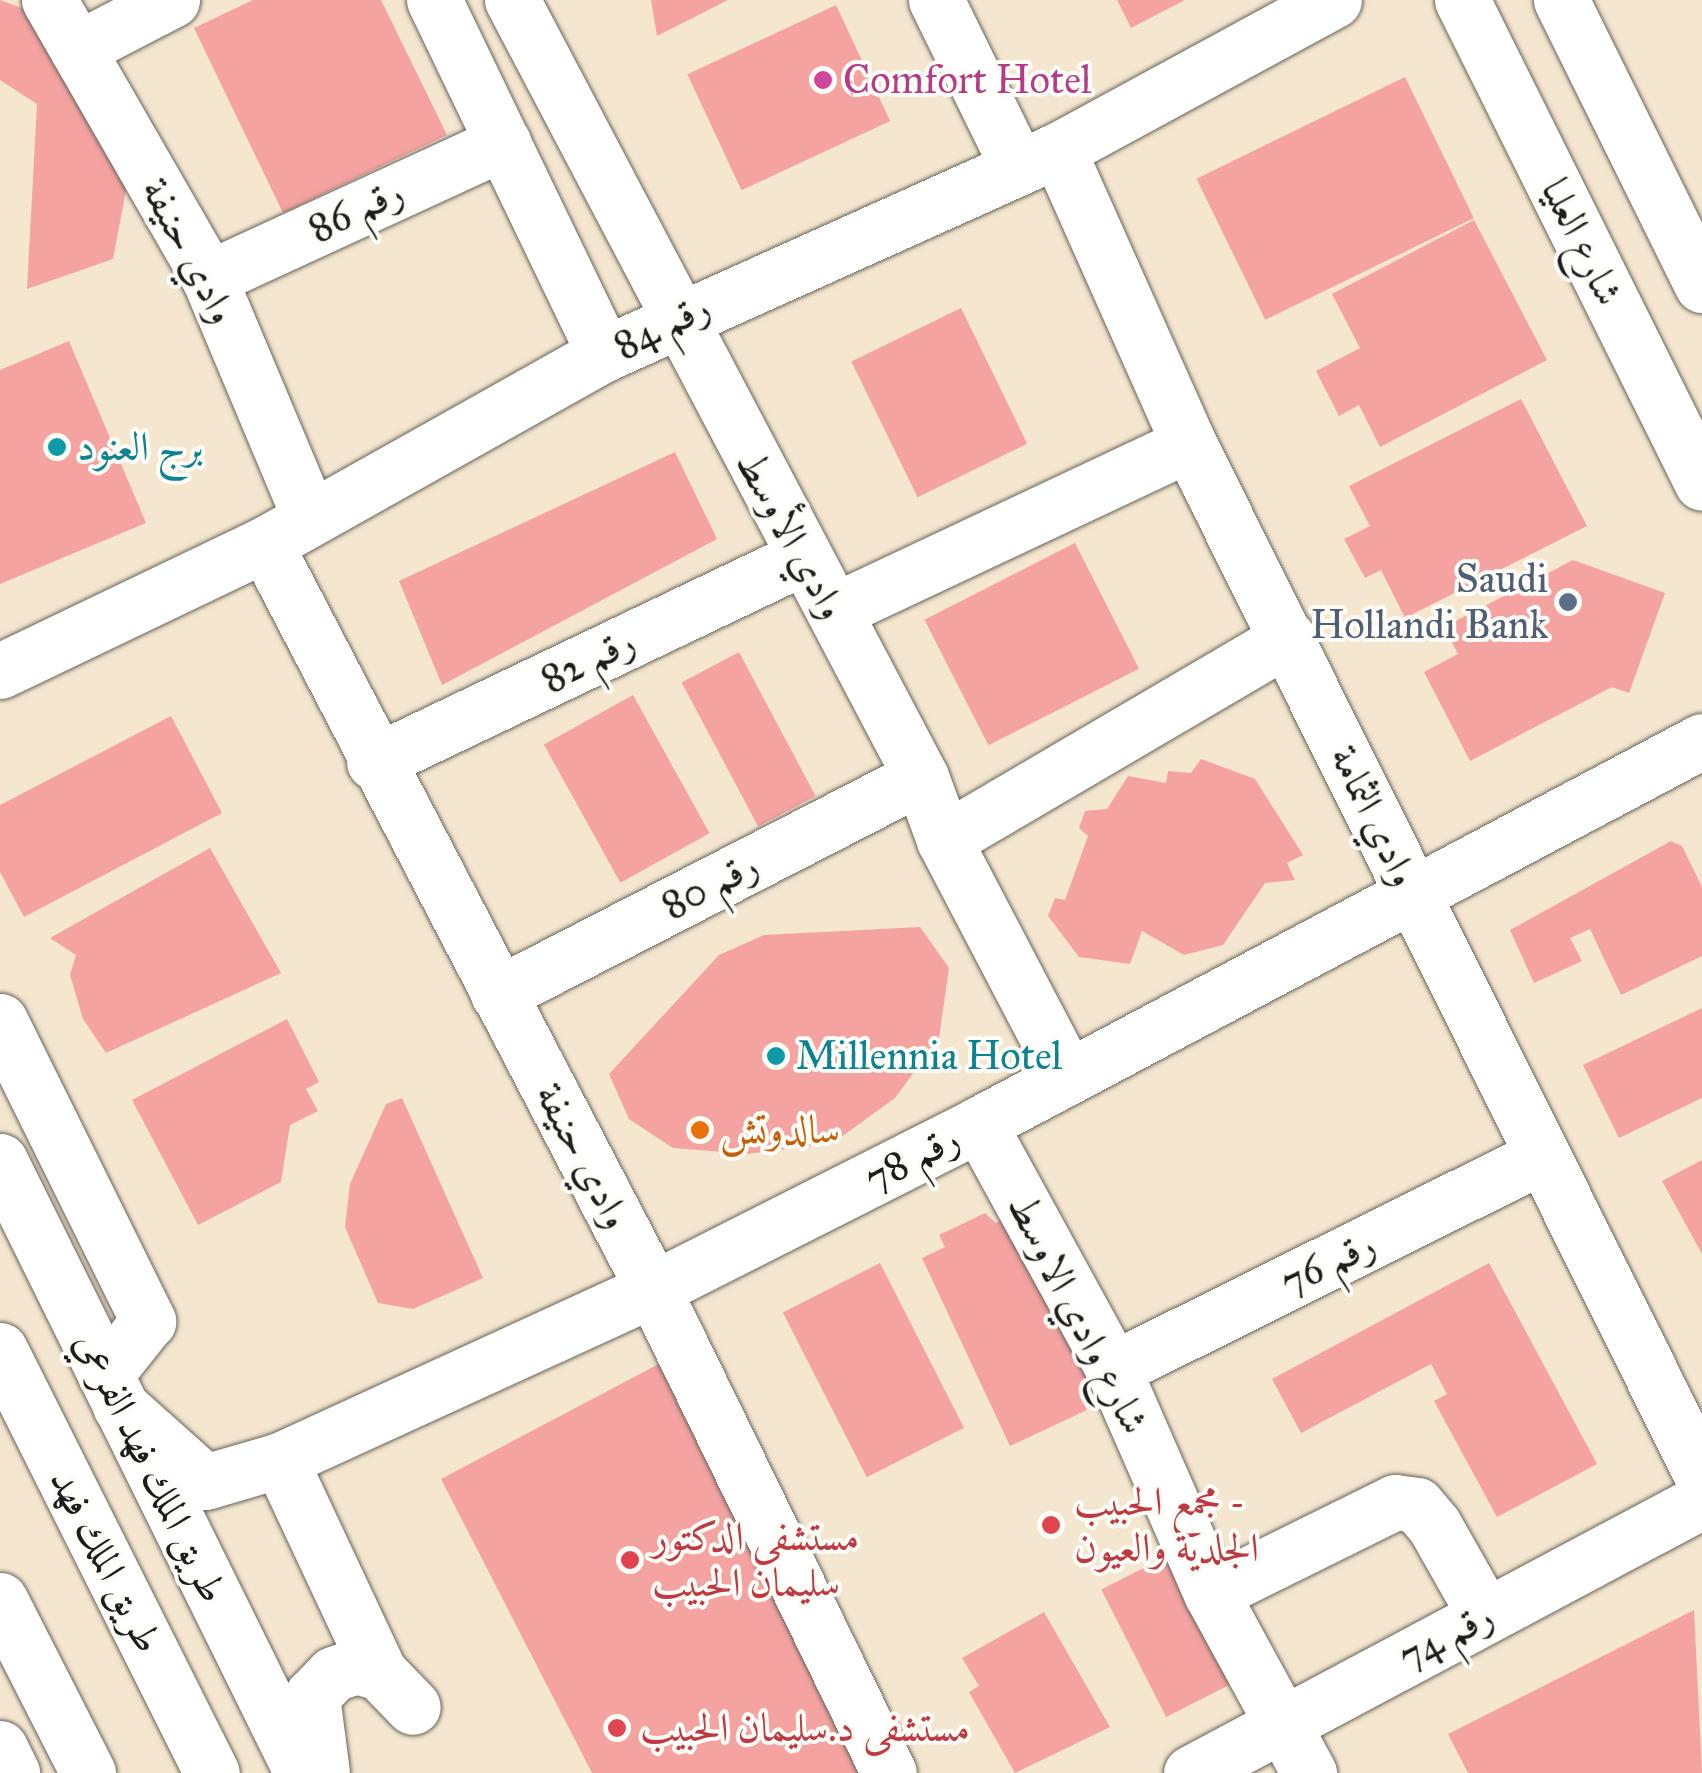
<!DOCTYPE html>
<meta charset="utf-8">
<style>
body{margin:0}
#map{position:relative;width:1702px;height:1773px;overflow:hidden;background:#f5e7cf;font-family:"IM FELL Great Primer",Amiri,serif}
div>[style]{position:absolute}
.building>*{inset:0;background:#f4a3a1;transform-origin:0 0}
.roads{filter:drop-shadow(0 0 2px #68635b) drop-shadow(0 0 2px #68635b)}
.minor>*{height:55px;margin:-27.5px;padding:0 27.5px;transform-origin:27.5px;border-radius:27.5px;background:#fff}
.major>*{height:55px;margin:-27.5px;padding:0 27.5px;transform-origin:27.5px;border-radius:27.5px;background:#fff}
.highway>*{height:55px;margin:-27.5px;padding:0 27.5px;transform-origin:27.5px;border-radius:27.5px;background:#fff}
.dots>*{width:28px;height:28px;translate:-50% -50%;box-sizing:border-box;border:5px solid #fdfcf7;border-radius:50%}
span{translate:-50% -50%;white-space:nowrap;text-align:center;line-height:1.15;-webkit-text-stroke:8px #fdfcf7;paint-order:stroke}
.hotel-label{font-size:40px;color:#b23c85}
.left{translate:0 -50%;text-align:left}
.street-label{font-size:40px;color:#1c1c1c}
.culture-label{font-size:40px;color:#0d838f}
.service-label{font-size:40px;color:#4e5e75}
.right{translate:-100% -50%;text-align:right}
.food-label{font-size:40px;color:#c56008}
.health-label{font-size:40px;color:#be3a42}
</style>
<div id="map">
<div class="building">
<div style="clip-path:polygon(0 0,32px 12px,130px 169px,113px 259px,27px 289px,37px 104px,0 80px)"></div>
<div style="clip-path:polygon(253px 0,381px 0,447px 135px,283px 213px,194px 28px)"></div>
<div style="clip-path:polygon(651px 0,728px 0,657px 36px)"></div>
<div style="clip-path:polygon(1117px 0,1185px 0,1131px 28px)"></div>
<div style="left:836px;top:5px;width:128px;height:164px;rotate:65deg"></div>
<div style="left:1405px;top:77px;width:157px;height:232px;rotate:64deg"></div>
<div style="clip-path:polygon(1474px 220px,1547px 360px,1380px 447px,1359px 405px,1339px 416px,1316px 371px,1360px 348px,1332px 294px)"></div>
<div style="left:961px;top:308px;width:151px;height:122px;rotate:64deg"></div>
<div style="clip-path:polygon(69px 341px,146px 523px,0 584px,0 370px)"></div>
<div style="clip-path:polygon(1521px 399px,1587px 526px,1405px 618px,1381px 570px,1365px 578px,1344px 539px,1370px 526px,1349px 486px)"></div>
<div style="clip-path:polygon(675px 452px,717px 539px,442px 685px,399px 581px)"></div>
<div style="left:1075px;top:543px;width:141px;height:169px;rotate:63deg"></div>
<div style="clip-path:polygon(1573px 560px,1665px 593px,1629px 693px,1612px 687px,1470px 761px,1424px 672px,1458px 654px,1444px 627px)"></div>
<div style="left:739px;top:652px;width:163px;height:65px;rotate:62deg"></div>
<div style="left:633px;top:695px;width:158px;height:102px;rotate:61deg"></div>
<div style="clip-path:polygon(171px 716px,222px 813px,24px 917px,0 872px,0 805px)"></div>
<div style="clip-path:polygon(1201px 759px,1255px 779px,1303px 855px,1287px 863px,1295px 880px,1265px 883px,1223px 945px,1184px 955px,1142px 931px,1130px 964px,1079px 957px,1048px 916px,1055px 898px,1065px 900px,1088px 836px,1079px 828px,1085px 811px,1107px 809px,1128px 776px,1166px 783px,1168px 771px,1191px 773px)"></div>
<div style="clip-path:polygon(1671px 841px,1682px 846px,1702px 887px,1702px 956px,1621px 995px,1590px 929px,1570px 938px,1582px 961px,1534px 983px,1510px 930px)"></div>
<div style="clip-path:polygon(210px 848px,281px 973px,106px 1053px,83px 1019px,70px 975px,76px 955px,50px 938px)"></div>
<div style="clip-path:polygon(920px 927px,949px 968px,939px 1038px,895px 1098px,833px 1143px,747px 1154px,673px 1148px,629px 1119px,609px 1074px,719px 955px,764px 935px)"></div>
<div style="clip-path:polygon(1702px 1008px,1702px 1098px,1619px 1138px,1583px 1065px)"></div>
<div style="clip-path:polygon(287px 1019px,319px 1082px,306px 1089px,318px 1111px,290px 1125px,281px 1182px,198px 1225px,132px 1100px)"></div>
<div style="clip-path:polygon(402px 1098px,483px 1278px,413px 1309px,378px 1303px,345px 1227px,350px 1184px,386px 1104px)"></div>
<div style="clip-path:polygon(1702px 1160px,1702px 1254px,1662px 1181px)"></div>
<div style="clip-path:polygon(985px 1213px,996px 1223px,1016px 1214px,1097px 1387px,1080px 1395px,1087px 1410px,1010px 1446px,922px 1258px,945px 1247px,939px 1235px)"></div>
<div style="left:880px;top:1263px;width:185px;height:109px;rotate:63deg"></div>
<div style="clip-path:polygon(1489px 1263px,1597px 1464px,1497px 1517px,1434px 1401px,1447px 1394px,1431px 1364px,1301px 1433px,1272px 1379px)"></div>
<div style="clip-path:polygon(672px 1357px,886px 1773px,592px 1773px,441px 1479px)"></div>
<div style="left:1177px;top:1551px;width:143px;height:85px;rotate:63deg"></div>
<div style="clip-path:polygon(1694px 1610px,1702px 1773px,1468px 1773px,1448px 1734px)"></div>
<div style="clip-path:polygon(1044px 1612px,1110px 1727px,1015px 1773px,969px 1692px,979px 1686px,962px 1658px)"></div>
</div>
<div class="roads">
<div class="minor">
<div style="left:49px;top:0;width:321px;rotate:60.1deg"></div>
<div style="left:209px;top:278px;width:255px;rotate:67.2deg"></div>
<div style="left:434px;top:0;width:393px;rotate:64.3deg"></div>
<div style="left:512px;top:0;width:878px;rotate:62.24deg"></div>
<div style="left:921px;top:777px;width:67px;rotate:69.9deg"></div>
<div style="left:944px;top:840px;width:261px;rotate:62.4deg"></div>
<div style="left:936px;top:0;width:184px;rotate:63.9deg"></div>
<div style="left:77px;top:49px;width:107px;rotate:-27.3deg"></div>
<div style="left:1058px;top:150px;width:322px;rotate:66deg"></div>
<div style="left:1189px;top:444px;width:1152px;rotate:63.57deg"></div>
<div style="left:209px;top:278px;width:324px;rotate:-24.7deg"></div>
<div style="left:265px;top:544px;width:840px;rotate:62.49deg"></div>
<div style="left:653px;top:1289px;width:538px;rotate:64.01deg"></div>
<div style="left:834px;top:611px;width:392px;rotate:-25.2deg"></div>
<div style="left:0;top:671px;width:294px;rotate:-25.6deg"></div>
<div style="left:265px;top:544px;width:389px;rotate:-29.3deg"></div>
<div style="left:604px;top:354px;width:498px;rotate:-24.2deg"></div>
<div style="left:1058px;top:150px;width:314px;rotate:-28.5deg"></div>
<div style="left:374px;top:762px;width:475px;rotate:-25.5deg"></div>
<div style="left:944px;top:840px;width:399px;rotate:-30.4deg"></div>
<div style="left:498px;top:994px;width:475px;rotate:-27.2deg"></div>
<div style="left:0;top:1021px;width:335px;rotate:63.7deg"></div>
<div style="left:148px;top:1321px;width:69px;rotate:128.5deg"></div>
<div style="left:979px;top:1124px;width:279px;rotate:61.3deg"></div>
<div style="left:1113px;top:1369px;width:244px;rotate:66.4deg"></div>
<div style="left:1211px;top:1593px;width:205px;rotate:61.4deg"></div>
<div style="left:1113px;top:1369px;width:480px;rotate:-26.4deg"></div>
<div style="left:120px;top:1406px;width:114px;rotate:41.8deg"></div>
<div style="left:205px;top:1482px;width:78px;rotate:-16.3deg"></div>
<div style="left:280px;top:1460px;width:410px;rotate:-24.6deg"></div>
<div style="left:653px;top:1289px;width:365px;rotate:-26.8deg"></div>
<div style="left:979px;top:1124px;width:818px;rotate:-27.91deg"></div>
<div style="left:280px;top:1460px;width:235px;rotate:64.9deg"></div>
<div style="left:1211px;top:1593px;width:205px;rotate:-26.3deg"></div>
<div style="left:1395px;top:1502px;width:22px;rotate:8deg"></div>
<div style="left:1417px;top:1505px;width:26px;rotate:50deg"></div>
<div style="left:1434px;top:1525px;width:103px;rotate:60.5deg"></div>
<div style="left:322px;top:1773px;width:78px;rotate:-97.4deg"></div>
<div style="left:312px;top:1696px;width:30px;rotate:-46deg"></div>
<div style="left:333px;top:1674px;width:24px;rotate:-19deg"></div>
<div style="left:356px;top:1666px;width:25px;rotate:16deg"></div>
<div style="left:380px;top:1673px;width:47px;rotate:45.9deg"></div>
<div style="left:1191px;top:1773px;width:579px;rotate:-28.03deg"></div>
</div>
<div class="major">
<div style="left:1462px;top:0;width:539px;rotate:63.58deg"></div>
<div style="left:1561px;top:0;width:318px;rotate:63.7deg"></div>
<div style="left:0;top:1161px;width:682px;rotate:63.74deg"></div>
<div style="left:0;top:1748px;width:28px;rotate:64deg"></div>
</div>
<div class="highway">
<div style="left:0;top:1350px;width:473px;rotate:63.4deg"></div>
<div style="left:0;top:1600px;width:194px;rotate:63deg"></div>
</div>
</div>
<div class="dots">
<div style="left:823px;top:80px;background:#d1479c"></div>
<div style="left:57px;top:447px;background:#0f9aa8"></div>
<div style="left:1568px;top:602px;background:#5c6f8a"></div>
<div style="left:776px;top:1056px;background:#0f9aa8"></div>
<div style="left:700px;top:1130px;background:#e8710a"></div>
<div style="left:1051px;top:1525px;background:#e0444e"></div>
<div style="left:630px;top:1560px;background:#e0444e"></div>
<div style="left:617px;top:1728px;background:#e0444e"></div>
</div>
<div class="hotel-label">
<span class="left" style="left:843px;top:80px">Comfort Hotel</span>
</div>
<div class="street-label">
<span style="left:356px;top:210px;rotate:-25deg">رقم 86</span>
<span style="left:1582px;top:242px;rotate:64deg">شارع العليا</span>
<span style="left:189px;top:251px;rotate:62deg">وادي حنيفة</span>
<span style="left:662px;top:326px;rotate:-26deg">رقم 84</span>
<span style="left:791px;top:535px;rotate:61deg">وادي الأوسط</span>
<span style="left:588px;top:660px;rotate:-26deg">رقم 82</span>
<span style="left:1374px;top:816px;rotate:64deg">وادي الثمامة</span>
<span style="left:710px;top:885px;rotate:-27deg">رقم 80</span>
<span style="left:583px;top:1156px;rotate:62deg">وادي حنيفة</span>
<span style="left:912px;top:1158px;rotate:-27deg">رقم 78</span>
<span style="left:1328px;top:1263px;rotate:-26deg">رقم 76</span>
<span style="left:1078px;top:1314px;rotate:63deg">شارع وادي الاوسط</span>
<span style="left:151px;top:1467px;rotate:64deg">طريق الملك فهد الفرعي</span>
<span style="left:106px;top:1561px;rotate:63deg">طريق الملك فهد</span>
<span style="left:1446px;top:1636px;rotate:-28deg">رقم 74</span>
</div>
<div class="culture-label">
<span class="left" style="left:77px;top:447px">برج العنود</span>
<span class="left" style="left:796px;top:1056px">Millennia Hotel</span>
</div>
<div class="service-label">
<span class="right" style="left:1548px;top:602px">Saudi<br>Hollandi Bank</span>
</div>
<div class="food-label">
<span class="left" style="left:720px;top:1130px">سالدوتش</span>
</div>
<div class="health-label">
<span class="left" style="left:1074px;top:1525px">مجمع الحبيب -<br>الجلدية والعيون</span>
<span class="left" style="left:652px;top:1560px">مستشفى الدكتور<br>سليمان الحبيب</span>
<span class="left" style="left:640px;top:1728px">مستشفى د.سليمان الحبيب</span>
</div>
</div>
